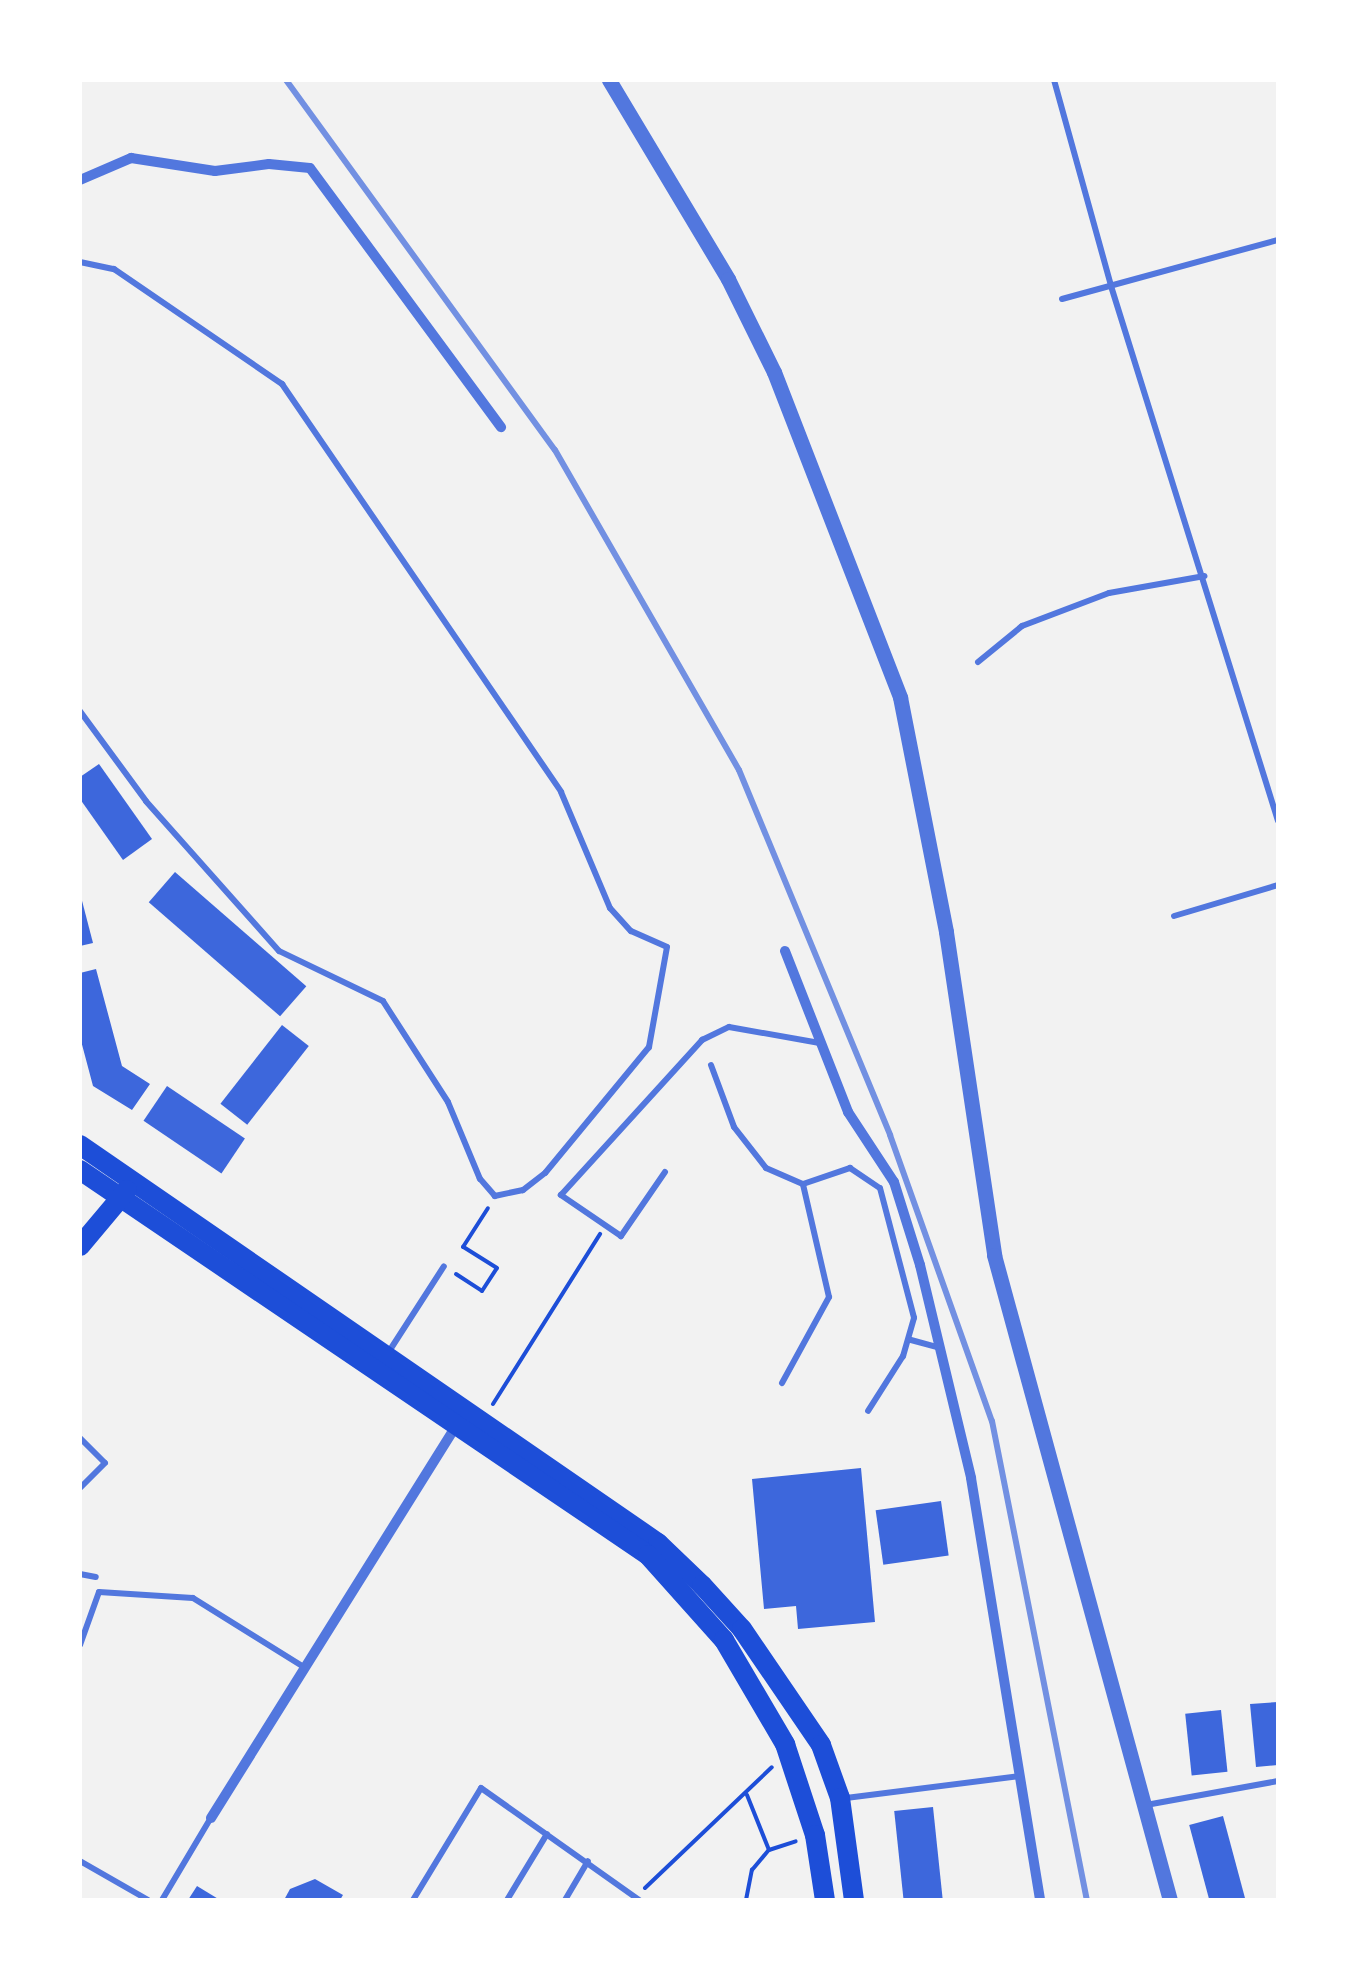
<!DOCTYPE html>
<style>
body{margin:0}
#map{position:relative;width:1358px;height:1980px;overflow:hidden;background:#f2f2f2;font-family:"Asap Condensed",sans-serif}
div>[style]{position:absolute}
.building>*{inset:0;background:#3d67dc;transform-origin:0 0}
.path>*{height:4px;margin:-2px;padding:0 2px;transform-origin:2px;border-radius:2px;background:#1d4ed8}
.service>*{height:6px;margin:-3px;padding:0 3px;transform-origin:3px;border-radius:3px;background:#5277de}
.minor>*{height:10px;margin:-5px;padding:0 5px;transform-origin:5px;border-radius:5px;background:#5277de}
.tertiary>*{height:15px;margin:-7.5px;padding:0 7.5px;transform-origin:7.5px;border-radius:7.5px;background:#5277de}
.primary>*{height:20px;margin:-10px;padding:0 10px;transform-origin:10px;border-radius:10px;background:#1d4ed8}
.rail>*{height:6px;margin:-3px;padding:0 3px;transform-origin:3px;border-radius:3px;background:#7290e2}
span{translate:-50% -50%;white-space:nowrap;text-align:center;line-height:1.15;-webkit-text-stroke:8px #fff;paint-order:stroke}
.frame{position:absolute;inset:0;border:82px solid #fff;pointer-events:none}
</style>
<div id="map">
<div class="building">
<div style="clip-path:polygon(99px 764px,152px 839px,123px 860px,80px 799px,80px 777px)"></div>
<div style="left:175px;top:872px;width:174px;height:40px;rotate:41deg"></div>
<div style="clip-path:polygon(80px 893px,93px 943px,80px 946px)"></div>
<div style="clip-path:polygon(96px 969px,122px 1066px,150px 1084px,132px 1110px,93px 1086px,80px 1037px,80px 973px)"></div>
<div style="left:282px;top:1025px;width:34px;height:100px;rotate:38deg"></div>
<div style="left:167px;top:1086px;width:94px;height:42px;rotate:34deg"></div>
<div style="clip-path:polygon(861px 1468px,875px 1622px,798px 1629px,796px 1606px,764px 1609px,752px 1479px)"></div>
<div style="left:941px;top:1501px;width:55px;height:66px;rotate:82deg"></div>
<div style="clip-path:polygon(1278px 1702px,1278px 1765px,1256px 1767px,1250px 1704px)"></div>
<div style="left:1221px;top:1710px;width:62px;height:36px;rotate:84deg"></div>
<div style="left:933px;top:1807px;width:94px;height:39px;rotate:84deg"></div>
<div style="left:1223px;top:1816px;width:87px;height:35px;rotate:75deg"></div>
<div style="clip-path:polygon(315px 1879px,343px 1895px,340px 1900px,284px 1900px,290px 1889px)"></div>
<div style="clip-path:polygon(197px 1886px,220px 1900px,188px 1900px)"></div>
</div>
<div class="path">
<div style="left:456px;top:1274px;width:31px;rotate:33deg"></div>
<div style="left:482px;top:1291px;width:27px;rotate:-57deg"></div>
<div style="left:497px;top:1268px;width:40px;rotate:-148deg"></div>
<div style="left:463px;top:1247px;width:46px;rotate:-57.3deg"></div>
<div style="left:493px;top:1404px;width:201px;rotate:-57.8deg"></div>
<div style="left:747px;top:1795px;width:59px;rotate:68.2deg"></div>
<div style="left:645px;top:1888px;width:175px;rotate:-43.6deg"></div>
<div style="left:746px;top:1900px;width:31px;rotate:-79deg"></div>
<div style="left:752px;top:1870px;width:26px;rotate:-50deg"></div>
<div style="left:769px;top:1850px;width:28px;rotate:-18deg"></div>
</div>
<div class="service">
<div style="left:1054px;top:80px;width:214px;rotate:74.5deg"></div>
<div style="left:1111px;top:286px;width:560px;rotate:72.66deg"></div>
<div style="left:80px;top:262px;width:35px;rotate:12deg"></div>
<div style="left:114px;top:269px;width:204px;rotate:34.4deg"></div>
<div style="left:282px;top:384px;width:494px;rotate:55.6deg"></div>
<div style="left:561px;top:792px;width:126px;rotate:67.1deg"></div>
<div style="left:610px;top:908px;width:31px;rotate:48deg"></div>
<div style="left:631px;top:931px;width:39px;rotate:24deg"></div>
<div style="left:667px;top:947px;width:102px;rotate:100.2deg"></div>
<div style="left:649px;top:1047px;width:163px;rotate:129.5deg"></div>
<div style="left:545px;top:1173px;width:28px;rotate:142deg"></div>
<div style="left:523px;top:1190px;width:29px;rotate:168deg"></div>
<div style="left:495px;top:1196px;width:23px;rotate:-131deg"></div>
<div style="left:480px;top:1179px;width:83px;rotate:-112.6deg"></div>
<div style="left:448px;top:1102px;width:120px;rotate:-122.8deg"></div>
<div style="left:383px;top:1001px;width:115px;rotate:-154.3deg"></div>
<div style="left:279px;top:951px;width:200px;rotate:-131.6deg"></div>
<div style="left:146px;top:801px;width:112px;rotate:-126.3deg"></div>
<div style="left:1062px;top:299px;width:224px;rotate:-15.3deg"></div>
<div style="left:978px;top:662px;width:57px;rotate:-39.3deg"></div>
<div style="left:1022px;top:626px;width:93px;rotate:-20.8deg"></div>
<div style="left:1109px;top:593px;width:97px;rotate:-10.1deg"></div>
<div style="left:1174px;top:916px;width:109px;rotate:-16.6deg"></div>
<div style="left:711px;top:1065px;width:66px;rotate:69.6deg"></div>
<div style="left:734px;top:1127px;width:52px;rotate:52deg"></div>
<div style="left:766px;top:1168px;width:40px;rotate:23.4deg"></div>
<div style="left:803px;top:1184px;width:50px;rotate:-18.8deg"></div>
<div style="left:850px;top:1168px;width:36px;rotate:34deg"></div>
<div style="left:880px;top:1188px;width:134px;rotate:75.3deg"></div>
<div style="left:914px;top:1318px;width:40px;rotate:106deg"></div>
<div style="left:903px;top:1356px;width:65px;rotate:122.5deg"></div>
<div style="left:665px;top:1172px;width:78px;rotate:124.5deg"></div>
<div style="left:621px;top:1236px;width:73px;rotate:-145.7deg"></div>
<div style="left:561px;top:1195px;width:210px;rotate:-47.7deg"></div>
<div style="left:702px;top:1040px;width:30px;rotate:-26deg"></div>
<div style="left:729px;top:1027px;width:92px;rotate:10deg"></div>
<div style="left:911px;top:1340px;width:31px;rotate:15deg"></div>
<div style="left:388px;top:1353px;width:103px;rotate:-57.2deg"></div>
<div style="left:782px;top:1383px;width:98px;rotate:-61.3deg"></div>
<div style="left:829px;top:1297px;width:116px;rotate:-103deg"></div>
<div style="left:80px;top:1438px;width:35px;rotate:45deg"></div>
<div style="left:105px;top:1463px;width:35px;rotate:135deg"></div>
<div style="left:80px;top:1574px;width:16px;rotate:11deg"></div>
<div style="left:80px;top:1645px;width:56px;rotate:-70.3deg"></div>
<div style="left:99px;top:1592px;width:94px;rotate:3.7deg"></div>
<div style="left:193px;top:1598px;width:131px;rotate:31.9deg"></div>
<div style="left:846px;top:1798px;width:176px;rotate:-7.2deg"></div>
<div style="left:1146px;top:1805px;width:134px;rotate:-10.3deg"></div>
<div style="left:80px;top:1861px;width:78px;rotate:29.8deg"></div>
<div style="left:162px;top:1900px;width:94px;rotate:-59.3deg"></div>
<div style="left:413px;top:1900px;width:131px;rotate:-58.7deg"></div>
<div style="left:481px;top:1788px;width:194px;rotate:35.3deg"></div>
<div style="left:507px;top:1900px;width:77px;rotate:-58.8deg"></div>
<div style="left:565px;top:1900px;width:45px;rotate:-59.5deg"></div>
</div>
<div class="minor">
<div style="left:80px;top:180px;width:56px;rotate:-23.3deg"></div>
<div style="left:131px;top:158px;width:85px;rotate:8.8deg"></div>
<div style="left:215px;top:171px;width:54px;rotate:-7.4deg"></div>
<div style="left:269px;top:164px;width:41px;rotate:5.6deg"></div>
<div style="left:310px;top:168px;width:322px;rotate:53.6deg"></div>
<div style="left:785px;top:951px;width:173px;rotate:68.6deg"></div>
<div style="left:848px;top:1112px;width:84px;rotate:56.7deg"></div>
<div style="left:894px;top:1182px;width:87px;rotate:72.6deg"></div>
<div style="left:920px;top:1265px;width:219px;rotate:76.5deg"></div>
<div style="left:971px;top:1478px;width:428px;rotate:80.7deg"></div>
<div style="left:211px;top:1818px;width:466px;rotate:-58deg"></div>
</div>
<div class="tertiary">
<div style="left:609px;top:80px;width:232px;rotate:59.1deg"></div>
<div style="left:728px;top:279px;width:104px;rotate:63.7deg"></div>
<div style="left:774px;top:372px;width:349px;rotate:68.8deg"></div>
<div style="left:900px;top:697px;width:239px;rotate:78.9deg"></div>
<div style="left:946px;top:932px;width:327px;rotate:81.5deg"></div>
<div style="left:994px;top:1255px;width:669px;rotate:74.74deg"></div>
</div>
<div class="primary">
<div style="left:80px;top:1145px;width:702px;rotate:34.55deg"></div>
<div style="left:658px;top:1543px;width:61px;rotate:43.7deg"></div>
<div style="left:702px;top:1585px;width:59px;rotate:47.7deg"></div>
<div style="left:742px;top:1629px;width:140px;rotate:55.7deg"></div>
<div style="left:821px;top:1745px;width:56px;rotate:70.3deg"></div>
<div style="left:840px;top:1798px;width:103px;rotate:82.2deg"></div>
<div style="left:80px;top:1170px;width:686px;rotate:34.13deg"></div>
<div style="left:648px;top:1555px;width:114px;rotate:48.2deg"></div>
<div style="left:724px;top:1640px;width:121px;rotate:59.6deg"></div>
<div style="left:785px;top:1744px;width:96px;rotate:71.8deg"></div>
<div style="left:815px;top:1835px;width:66px;rotate:81.3deg"></div>
<div style="left:80px;top:1246px;width:73px;rotate:-50deg"></div>
</div>
<div class="rail">
<div style="left:286px;top:80px;width:457px;rotate:54deg"></div>
<div style="left:555px;top:450px;width:369px;rotate:60.1deg"></div>
<div style="left:739px;top:770px;width:395px;rotate:67.5deg"></div>
<div style="left:890px;top:1135px;width:304px;rotate:70.4deg"></div>
<div style="left:992px;top:1421px;width:488px;rotate:78.8deg"></div>
</div>
<div class="frame"></div>
</div>
